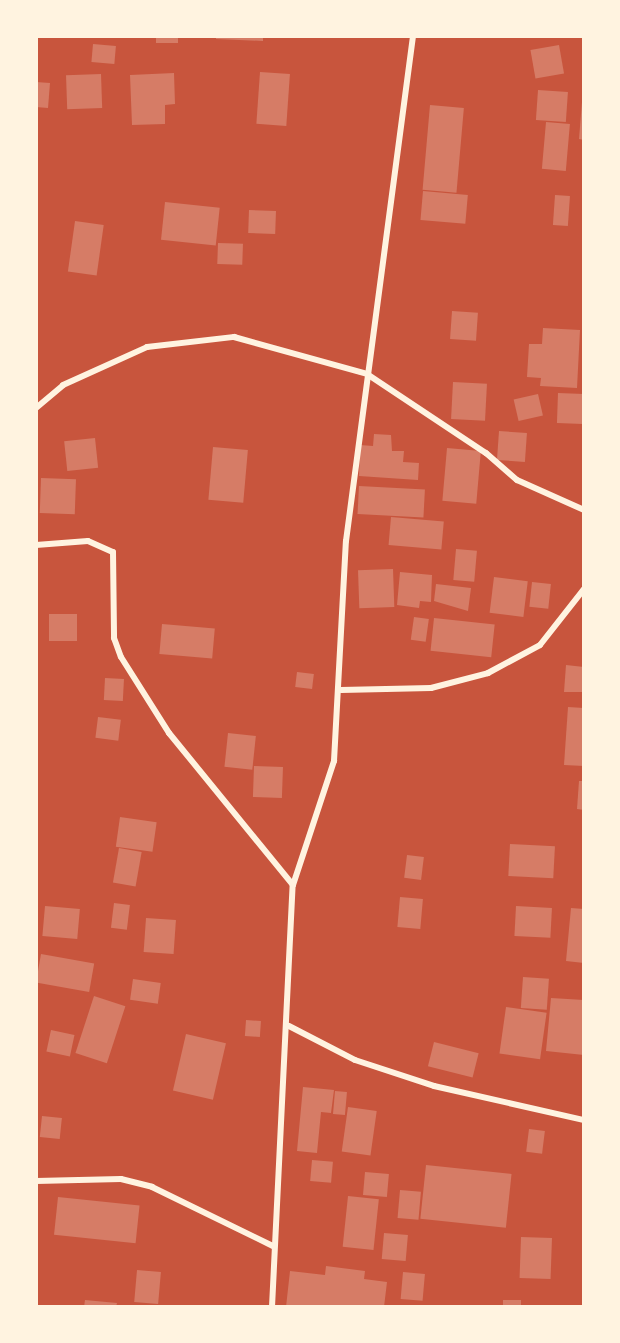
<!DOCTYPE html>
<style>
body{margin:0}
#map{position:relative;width:620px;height:1343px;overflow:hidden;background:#c8553d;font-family:"Fira Sans Condensed",sans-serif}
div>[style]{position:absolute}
.building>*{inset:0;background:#d67c66;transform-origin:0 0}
.minor>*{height:6px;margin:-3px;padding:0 3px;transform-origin:3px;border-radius:3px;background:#fff3e0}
span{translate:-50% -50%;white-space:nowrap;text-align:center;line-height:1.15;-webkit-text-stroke:4.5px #fff3e0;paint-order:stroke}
.frame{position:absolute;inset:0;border:38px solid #fff3e0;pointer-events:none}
</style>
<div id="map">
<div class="building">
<div style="left:156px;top:36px;width:22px;height:7px"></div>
<div style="clip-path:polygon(216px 36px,263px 36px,263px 41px,216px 39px)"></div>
<div style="left:93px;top:44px;width:23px;height:18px;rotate:5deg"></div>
<div style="left:559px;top:45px;width:29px;height:29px;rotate:80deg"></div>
<div style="left:260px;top:72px;width:30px;height:52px;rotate:4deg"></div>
<div style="clip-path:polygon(174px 73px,175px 104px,165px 105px,165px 124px,132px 125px,130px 75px)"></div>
<div style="left:101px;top:74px;width:34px;height:35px;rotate:88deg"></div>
<div style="clip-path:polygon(36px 82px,50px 83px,48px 108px,36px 107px)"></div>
<div style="left:538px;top:90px;width:30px;height:30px;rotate:4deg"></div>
<div style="clip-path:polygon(582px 102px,584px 102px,584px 140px,579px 139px)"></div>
<div style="left:430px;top:105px;width:34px;height:85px;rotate:5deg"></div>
<div style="left:546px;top:122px;width:24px;height:47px;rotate:5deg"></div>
<div style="left:423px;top:191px;width:45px;height:29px;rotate:5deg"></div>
<div style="left:555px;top:195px;width:15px;height:30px;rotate:4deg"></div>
<div style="left:165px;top:202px;width:55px;height:38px;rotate:6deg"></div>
<div style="left:249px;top:210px;width:27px;height:23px;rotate:2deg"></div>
<div style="left:75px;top:221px;width:29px;height:51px;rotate:8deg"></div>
<div style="left:218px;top:243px;width:25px;height:21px;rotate:2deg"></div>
<div style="left:452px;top:311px;width:26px;height:28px;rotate:4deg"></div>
<div style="clip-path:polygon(543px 328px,580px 330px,577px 388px,540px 386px,541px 378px,527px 377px,529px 344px,542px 344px)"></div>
<div style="left:453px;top:382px;width:34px;height:37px;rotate:3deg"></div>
<div style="left:558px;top:393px;width:26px;height:30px;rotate:2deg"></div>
<div style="left:538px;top:394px;width:22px;height:25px;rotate:77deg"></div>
<div style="left:499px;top:431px;width:28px;height:29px;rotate:4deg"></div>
<div style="clip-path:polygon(374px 434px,391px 435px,392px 451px,404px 451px,403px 462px,419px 463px,418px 480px,359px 476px,360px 445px,373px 446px)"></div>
<div style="left:95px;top:438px;width:30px;height:31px;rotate:84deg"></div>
<div style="left:213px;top:447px;width:35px;height:53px;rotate:5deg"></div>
<div style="left:447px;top:448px;width:34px;height:53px;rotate:5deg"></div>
<div style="left:41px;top:478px;width:35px;height:35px;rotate:2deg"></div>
<div style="left:359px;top:486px;width:66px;height:28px;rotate:3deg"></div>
<div style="left:391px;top:517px;width:53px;height:28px;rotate:5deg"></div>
<div style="left:456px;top:549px;width:21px;height:31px;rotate:5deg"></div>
<div style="left:393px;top:569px;width:38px;height:35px;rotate:88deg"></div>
<div style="clip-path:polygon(400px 572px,432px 575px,431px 602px,420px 601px,419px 608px,397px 605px)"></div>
<div style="left:494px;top:577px;width:34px;height:36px;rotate:7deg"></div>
<div style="left:532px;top:582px;width:19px;height:25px;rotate:6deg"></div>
<div style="clip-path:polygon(436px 584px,471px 588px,468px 611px,434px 601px)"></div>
<div style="left:49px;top:614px;width:28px;height:27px"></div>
<div style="left:414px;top:617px;width:15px;height:23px;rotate:8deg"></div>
<div style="left:434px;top:618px;width:61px;height:33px;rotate:6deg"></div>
<div style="left:162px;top:624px;width:53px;height:30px;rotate:5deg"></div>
<div style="clip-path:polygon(566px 665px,584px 667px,584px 692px,564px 692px)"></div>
<div style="left:297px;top:672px;width:17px;height:15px;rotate:7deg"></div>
<div style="left:105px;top:678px;width:19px;height:22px;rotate:3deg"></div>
<div style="clip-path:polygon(568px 707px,584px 708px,584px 766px,564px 765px)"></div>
<div style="left:98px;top:717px;width:23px;height:21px;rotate:7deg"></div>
<div style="left:228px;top:733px;width:28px;height:34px;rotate:6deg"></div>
<div style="left:254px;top:766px;width:29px;height:31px;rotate:2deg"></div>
<div style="clip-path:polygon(579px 781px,584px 781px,584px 810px,577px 809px)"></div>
<div style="left:120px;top:817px;width:37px;height:30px;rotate:8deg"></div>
<div style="left:510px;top:844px;width:45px;height:32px;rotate:3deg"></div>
<div style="left:119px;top:848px;width:23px;height:35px;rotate:10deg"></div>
<div style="left:407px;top:855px;width:17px;height:23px;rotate:7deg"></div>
<div style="left:400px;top:897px;width:23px;height:30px;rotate:5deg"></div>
<div style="left:114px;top:903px;width:16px;height:25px;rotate:7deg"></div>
<div style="left:45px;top:906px;width:35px;height:30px;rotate:5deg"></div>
<div style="left:516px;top:906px;width:36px;height:30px;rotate:3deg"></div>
<div style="clip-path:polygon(571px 908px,584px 909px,584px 963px,566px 961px)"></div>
<div style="left:146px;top:918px;width:30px;height:34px;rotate:4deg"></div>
<div style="left:41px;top:954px;width:54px;height:29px;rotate:10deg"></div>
<div style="left:523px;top:977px;width:26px;height:31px;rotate:4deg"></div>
<div style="left:133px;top:979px;width:28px;height:21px;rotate:8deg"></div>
<div style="left:94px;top:996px;width:33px;height:60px;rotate:18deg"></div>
<div style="clip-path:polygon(551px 998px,584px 1000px,584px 1055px,546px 1051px)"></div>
<div style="left:506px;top:1007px;width:41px;height:47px;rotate:8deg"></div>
<div style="left:246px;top:1020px;width:15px;height:16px;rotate:4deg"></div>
<div style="left:51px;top:1030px;width:24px;height:22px;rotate:12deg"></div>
<div style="left:186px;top:1034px;width:41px;height:58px;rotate:13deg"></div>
<div style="left:434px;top:1042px;width:46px;height:25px;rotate:14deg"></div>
<div style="clip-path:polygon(303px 1087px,334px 1090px,331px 1113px,321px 1112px,317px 1153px,297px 1151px)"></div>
<div style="left:335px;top:1091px;width:12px;height:23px;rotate:5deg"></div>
<div style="left:348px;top:1107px;width:29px;height:45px;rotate:8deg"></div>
<div style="left:42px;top:1116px;width:20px;height:21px;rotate:6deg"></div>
<div style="left:529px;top:1129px;width:16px;height:23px;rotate:7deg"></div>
<div style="left:312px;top:1160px;width:21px;height:21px;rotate:5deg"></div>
<div style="left:426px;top:1165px;width:86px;height:54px;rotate:6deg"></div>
<div style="left:365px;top:1172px;width:24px;height:23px;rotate:5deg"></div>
<div style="left:400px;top:1190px;width:21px;height:28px;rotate:5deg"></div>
<div style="left:348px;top:1196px;width:31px;height:51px;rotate:6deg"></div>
<div style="left:58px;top:1197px;width:82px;height:38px;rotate:6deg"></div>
<div style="left:384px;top:1233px;width:24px;height:26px;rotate:5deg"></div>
<div style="left:521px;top:1237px;width:31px;height:41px;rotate:2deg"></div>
<div style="clip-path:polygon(326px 1266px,365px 1271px,364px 1279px,387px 1282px,384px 1307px,286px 1307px,290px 1271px,325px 1275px)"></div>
<div style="left:137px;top:1270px;width:24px;height:32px;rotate:5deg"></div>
<div style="left:403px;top:1272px;width:22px;height:27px;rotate:5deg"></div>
<div style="clip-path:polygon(85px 1300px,117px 1303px,116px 1307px,84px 1307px)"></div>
<div style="left:503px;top:1300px;width:18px;height:7px"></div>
</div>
<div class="minor">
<div style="left:36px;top:408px;width:35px;rotate:-40deg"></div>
<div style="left:63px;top:385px;width:92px;rotate:-24.3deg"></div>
<div style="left:147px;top:347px;width:88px;rotate:-6.6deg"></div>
<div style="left:234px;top:337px;width:138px;rotate:15.5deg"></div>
<div style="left:367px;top:374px;width:143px;rotate:33.6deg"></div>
<div style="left:486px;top:453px;width:41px;rotate:41.1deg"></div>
<div style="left:517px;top:480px;width:73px;rotate:24.1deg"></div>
<div style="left:36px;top:545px;width:52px;rotate:-4.4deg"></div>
<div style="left:88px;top:541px;width:27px;rotate:24deg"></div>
<div style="left:113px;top:552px;width:86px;rotate:89.3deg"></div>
<div style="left:114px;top:638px;width:20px;rotate:70deg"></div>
<div style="left:121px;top:657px;width:90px;rotate:57.7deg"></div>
<div style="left:169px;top:733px;width:196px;rotate:50.8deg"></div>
<div style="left:341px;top:690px;width:90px;rotate:-1.3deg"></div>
<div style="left:431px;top:688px;width:59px;rotate:-14.7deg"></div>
<div style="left:488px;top:673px;width:59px;rotate:-28.3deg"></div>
<div style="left:540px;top:645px;width:71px;rotate:-51.8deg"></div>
<div style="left:289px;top:1026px;width:74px;rotate:27.3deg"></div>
<div style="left:355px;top:1060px;width:83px;rotate:18.2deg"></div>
<div style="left:434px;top:1086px;width:154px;rotate:12.8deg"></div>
<div style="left:36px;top:1181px;width:85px;rotate:-1.3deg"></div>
<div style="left:121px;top:1179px;width:32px;rotate:14deg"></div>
<div style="left:152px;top:1187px;width:135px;rotate:26deg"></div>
<div style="left:272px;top:1307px;width:423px;rotate:-87.2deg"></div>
<div style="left:293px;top:885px;width:131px;rotate:-71.7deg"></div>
<div style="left:334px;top:761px;width:220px;rotate:-86.9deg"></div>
<div style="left:346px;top:541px;width:509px;rotate:-82.44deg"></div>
</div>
<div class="frame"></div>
</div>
